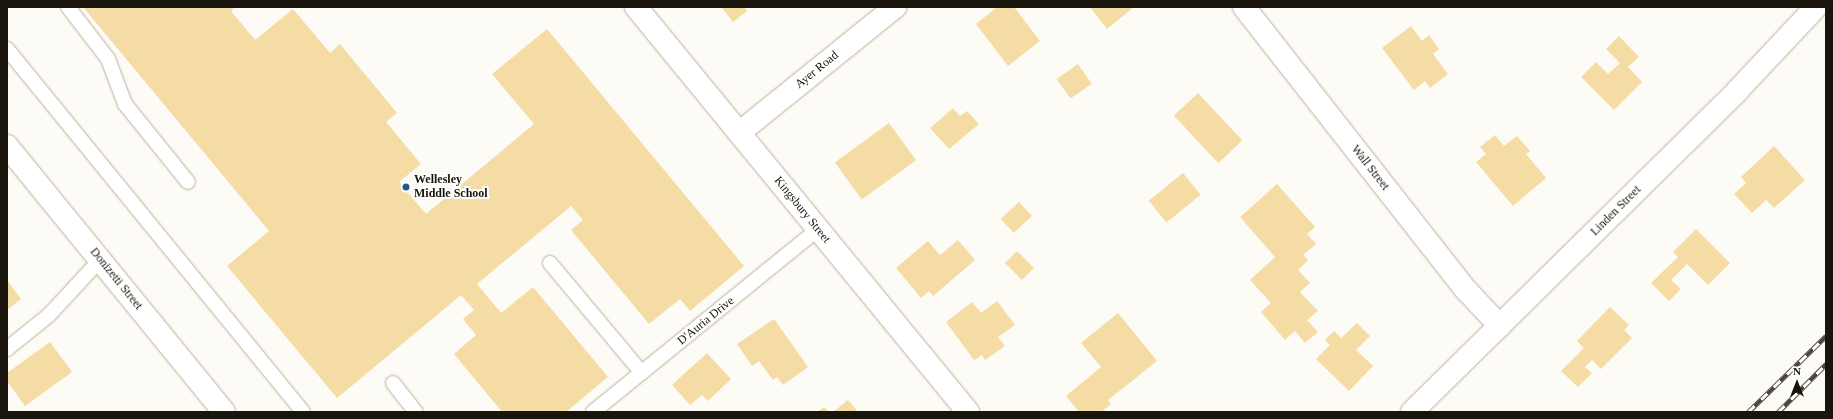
<!DOCTYPE html>
<style>
body{margin:0}
#map{position:relative;width:1833px;height:419px;overflow:hidden;background:#fdfbf6;font-family:Georgia,serif}
div>[style]{position:absolute}
.building>*{inset:0;background:#f5dba4;transform-origin:0 0}
.roads{filter:drop-shadow(0 0 1px #bcb19a) drop-shadow(0 0 1px #bcb19a)}
.lane>*{height:14px;margin:-7px;padding:0 7px;transform-origin:7px;border-radius:7px;background:#fff}
.street>*{height:22px;margin:-11px;padding:0 11px;transform-origin:11px;border-radius:11px;background:#fff}
.secondary>*{height:22px;margin:-11px;padding:0 11px;transform-origin:11px;border-radius:11px;background:#fff}
.rail>*{height:4.5px;margin-top:-2.25px;transform-origin:0;background:repeating-linear-gradient(90deg,#fff 0 9px,#46433b 0 18px);box-sizing:border-box;border-block:1px solid #46433b}
.dots>*{width:11px;height:11px;translate:-50% -50%;box-sizing:border-box;border:2px solid #fff;border-radius:50%}
span{translate:-50% -50%;white-space:nowrap;text-align:center;line-height:1.15;-webkit-text-stroke:4px #fff;paint-order:stroke}
.street-label{font-size:12px;color:#19150c}
.poi-label{font-size:12px;color:#19150c;font-weight:700}
.left{translate:0 -50%;text-align:left}
.frame{position:absolute;inset:0;border:8px solid #19150c;pointer-events:none}
.north{position:absolute;left:1777px;top:363px;width:40px;height:40px;-webkit-text-stroke:3px #fff;paint-order:stroke;rotate:0deg;font-size:11px;font-weight:700;line-height:16px;text-align:center;color:#19150c}
.north::after{content:'';display:block;margin:auto;width:14px;height:18px;background:#19150c;clip-path:polygon(50% 0,100% 100%,50% 72%,0 100%)}
</style>
<div id="map">
<div class="building">
<div style="clip-path:polygon(83px 7px,235px 7px,231px 11px,255px 40px,293px 9px,330px 53px,340px 44px,397px 113px,386px 122px,421px 164px,399px 182px,426px 214px,534px 124px,492px 74px,547px 29px,744px 266px,690px 311px,680px 299px,649px 324px,571px 230px,583px 220px,571px 206px,477px 284px,501px 313px,533px 287px,608px 377px,566px 412px,502px 412px,454px 354px,476px 335px,463px 319px,474px 310px,461px 295px,337px 398px,227px 266px,269px 231px)"></div>
<div style="clip-path:polygon(721px 7px,744px 7px,747px 11px,733px 22px)"></div>
<div style="clip-path:polygon(997px 7px,1014px 7px,1040px 41px,1008px 66px,976px 24px)"></div>
<div style="clip-path:polygon(1090px 7px,1134px 7px,1107px 29px)"></div>
<div style="clip-path:polygon(1411px 26px,1422px 41px,1429px 35px,1439px 49px,1433px 54px,1448px 74px,1430px 88px,1425px 81px,1414px 90px,1382px 48px)"></div>
<div style="clip-path:polygon(1619px 36px,1639px 57px,1628px 67px,1642px 82px,1614px 110px,1581px 77px,1596px 62px,1608px 74px,1620px 63px,1606px 49px)"></div>
<div style="left:1078px;top:64px;width:24px;height:26px;rotate:55deg"></div>
<div style="left:1198px;top:93px;width:65px;height:33px;rotate:47deg"></div>
<div style="clip-path:polygon(953px 108px,960px 116px,967px 111px,979px 124px,949px 149px,930px 128px)"></div>
<div style="left:889px;top:123px;width:46px;height:67px;rotate:54deg"></div>
<div style="clip-path:polygon(1495px 135px,1504px 146px,1517px 136px,1530px 151px,1526px 154px,1546px 178px,1513px 206px,1476px 162px,1486px 154px,1480px 147px)"></div>
<div style="clip-path:polygon(1774px 146px,1805px 180px,1774px 208px,1766px 200px,1752px 213px,1734px 194px,1746px 183px,1741px 177px)"></div>
<div style="left:1183px;top:173px;width:28px;height:44px;rotate:51deg"></div>
<div style="clip-path:polygon(1277px 184px,1315px 227px,1307px 234px,1316px 244px,1303px 255px,1308px 260px,1298px 270px,1310px 283px,1300px 292px,1318px 311px,1307px 320px,1318px 332px,1305px 343px,1295px 331px,1285px 340px,1261px 312px,1271px 303px,1250px 280px,1275px 257px,1240px 217px)"></div>
<div style="left:1019px;top:202px;width:19px;height:25px;rotate:47deg"></div>
<div style="clip-path:polygon(1696px 229px,1730px 263px,1708px 285px,1687px 264px,1671px 280px,1681px 289px,1669px 301px,1651px 283px,1678px 257px,1673px 252px)"></div>
<div style="clip-path:polygon(958px 240px,975px 260px,933px 296px,929px 291px,921px 298px,896px 268px,928px 241px,940px 255px)"></div>
<div style="left:1017px;top:251px;width:24px;height:17px;rotate:45deg"></div>
<div style="clip-path:polygon(7px 280px,21px 299px,7px 310px)"></div>
<div style="clip-path:polygon(997px 301px,1015px 325px,998px 337px,1005px 346px,985px 360px,982px 355px,974px 360px,946px 322px,972px 302px,981px 313px)"></div>
<div style="clip-path:polygon(1610px 307px,1629px 325px,1624px 330px,1632px 338px,1601px 369px,1592px 360px,1585px 367px,1592px 373px,1578px 387px,1561px 371px,1584px 348px,1577px 341px)"></div>
<div style="clip-path:polygon(1118px 313px,1157px 361px,1108px 400px,1111px 404px,1101px 412px,1079px 412px,1066px 396px,1101px 367px,1081px 343px)"></div>
<div style="clip-path:polygon(774px 319px,808px 367px,783px 385px,777px 377px,773px 380px,759px 361px,752px 366px,737px 344px)"></div>
<div style="clip-path:polygon(1357px 323px,1370px 336px,1356px 350px,1373px 366px,1349px 391px,1316px 359px,1330px 345px,1325px 340px,1334px 331px,1341px 338px)"></div>
<div style="clip-path:polygon(50px 342px,72px 372px,25px 406px,7px 381px,7px 373px)"></div>
<div style="clip-path:polygon(707px 353px,731px 379px,708px 401px,702px 395px,690px 405px,672px 385px)"></div>
<div style="clip-path:polygon(848px 400px,858px 412px,833px 412px)"></div>
<div style="clip-path:polygon(824px 407px,829px 412px,817px 412px)"></div>
</div>
<div class="roads">
<div class="lane">
<div style="left:68px;top:7px;width:66px;rotate:52.4deg"></div>
<div style="left:108px;top:59px;width:48px;rotate:69.3deg"></div>
<div style="left:125px;top:104px;width:100px;rotate:51.1deg"></div>
<div style="left:7px;top:49px;width:468px;rotate:50.8deg"></div>
<div style="left:550px;top:263px;width:143px;rotate:50.1deg"></div>
<div style="left:7px;top:349px;width:54px;rotate:-39deg"></div>
<div style="left:49px;top:315px;width:75px;rotate:-47.2deg"></div>
<div style="left:393px;top:383px;width:37px;rotate:52deg"></div>
<div style="left:593px;top:412px;width:290px;rotate:-39.1deg"></div>
</div>
<div class="street">
<div style="left:1244px;top:7px;width:361px;rotate:51.9deg"></div>
<div style="left:1467px;top:291px;width:48px;rotate:46.7deg"></div>
<div style="left:739px;top:133px;width:201px;rotate:-38.9deg"></div>
<div style="left:7px;top:146px;width:343px;rotate:50.8deg"></div>
</div>
<div class="secondary">
<div style="left:636px;top:7px;width:524px;rotate:50.66deg"></div>
<div style="left:1412px;top:412px;width:458px;rotate:-44.6deg"></div>
<div style="left:1738px;top:90px;width:114px;rotate:-46.8deg"></div>
</div>
</div>
<div class="rail">
<div style="left:1748px;top:412px;width:109px;rotate:-44.3deg"></div>
<div style="left:1778px;top:412px;width:68px;rotate:-45deg"></div>
</div>
<div class="dots">
<div style="left:406px;top:187px;background:#225991"></div>
</div>
<div class="street-label">
<span style="left:817px;top:70px;rotate:-39deg">Ayer Road</span>
<span style="left:1370px;top:168px;rotate:52deg">Wall Street</span>
<span style="left:802px;top:210px;rotate:51deg">Kingsbury Street</span>
<span style="left:1616px;top:211px;rotate:-45deg">Linden Street</span>
<span style="left:116px;top:279px;rotate:51deg">Donizetti Street</span>
<span style="left:706px;top:321px;rotate:-39deg">D'Auria Drive</span>
</div>
<div class="poi-label">
<span class="left" style="left:414px;top:187px">Wellesley<br>Middle School</span>
</div>
<div class="frame"></div>
<div class="north">N</div>
</div>
